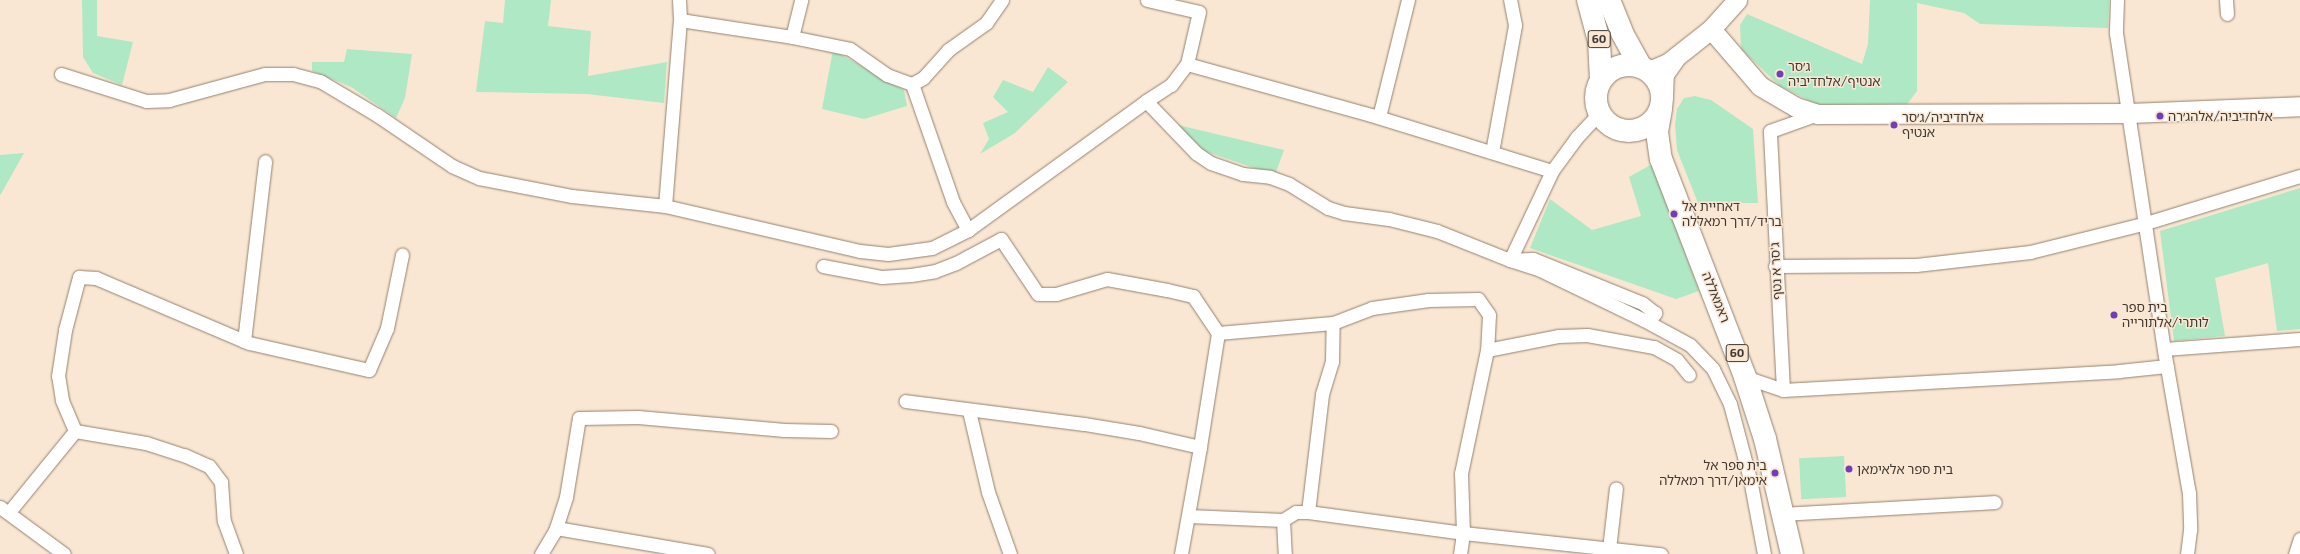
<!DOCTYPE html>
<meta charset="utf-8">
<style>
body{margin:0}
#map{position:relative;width:2300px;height:554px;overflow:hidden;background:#fae7d3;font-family:"Exo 2","Noto Sans Hebrew",sans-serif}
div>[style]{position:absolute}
.green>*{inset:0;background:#afe8c4;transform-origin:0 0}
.roads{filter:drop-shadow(0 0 1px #938170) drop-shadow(0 0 1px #938170)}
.street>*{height:13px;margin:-6.5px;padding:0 6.5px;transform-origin:6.5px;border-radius:6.5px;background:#fff}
.secondary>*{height:19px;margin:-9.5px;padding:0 9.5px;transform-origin:9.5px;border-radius:9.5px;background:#fff}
.highway>*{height:22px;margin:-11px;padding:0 11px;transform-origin:11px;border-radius:11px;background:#fff}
.highway>.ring{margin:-11px;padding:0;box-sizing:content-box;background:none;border:22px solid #fff;border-radius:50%}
.dots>*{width:11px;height:11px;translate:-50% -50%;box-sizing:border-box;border:2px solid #fae7d3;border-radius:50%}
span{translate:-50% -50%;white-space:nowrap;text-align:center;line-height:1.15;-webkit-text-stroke:3px #fae7d3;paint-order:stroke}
.shield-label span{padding:1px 3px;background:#fae7d3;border:1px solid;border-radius:3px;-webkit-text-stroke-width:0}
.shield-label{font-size:12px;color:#403831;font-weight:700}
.poi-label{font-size:13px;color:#403831}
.left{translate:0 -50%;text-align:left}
.right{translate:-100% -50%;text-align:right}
.street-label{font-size:13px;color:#403831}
</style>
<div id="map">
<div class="green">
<div style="clip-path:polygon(82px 0,97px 0,97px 36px,133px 42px,122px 85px,93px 73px,83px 57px)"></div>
<div style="clip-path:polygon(505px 0,551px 0,548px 26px,591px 31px,588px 76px,667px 62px,664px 103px,587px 94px,476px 92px,485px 21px,503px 23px)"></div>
<div style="clip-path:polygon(1870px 0,2109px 0,2108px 28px,1980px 24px,1964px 13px,1917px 3px,1917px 91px,1905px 107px,1855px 108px,1816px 104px,1780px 86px,1741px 49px,1740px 25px,1747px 14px,1862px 64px,1868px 44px)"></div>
<div style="clip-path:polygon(347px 49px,412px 54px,405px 98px,396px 118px,351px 87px,312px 71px,312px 62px,344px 62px)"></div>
<div style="clip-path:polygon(833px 50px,904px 90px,907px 106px,864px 119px,822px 109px)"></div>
<div style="clip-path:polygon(1048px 67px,1068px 82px,1015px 133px,980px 154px,989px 139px,983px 123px,1008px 112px,993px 97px,1003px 80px,1033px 92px)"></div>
<div style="clip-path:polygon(1695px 96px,1711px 100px,1753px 129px,1758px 203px,1698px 203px,1677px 150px,1675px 125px,1677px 109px,1684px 98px)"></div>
<div style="clip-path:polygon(1178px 125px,1284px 150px,1275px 175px,1204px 151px)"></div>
<div style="clip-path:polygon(24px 153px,1px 194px,0 195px,0 155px)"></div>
<div style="clip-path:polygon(1652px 164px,1699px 291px,1676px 299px,1530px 248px,1550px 199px,1592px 230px,1641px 216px,1629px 177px)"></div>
<div style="clip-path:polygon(2300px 188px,2300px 329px,2277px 331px,2268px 263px,2215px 278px,2225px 336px,2174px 341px,2160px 231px)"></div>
<div style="left:1844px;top:456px;width:41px;height:45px;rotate:87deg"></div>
</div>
<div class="roads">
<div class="street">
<div style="left:679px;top:0;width:20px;rotate:87deg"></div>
<div style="left:680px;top:20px;width:113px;rotate:8.6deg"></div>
<div style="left:792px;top:37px;width:59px;rotate:11.7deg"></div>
<div style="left:850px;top:49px;width:45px;rotate:35.1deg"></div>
<div style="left:887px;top:75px;width:27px;rotate:20deg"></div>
<div style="left:912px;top:84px;width:125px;rotate:70.8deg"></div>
<div style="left:953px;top:202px;width:32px;rotate:62deg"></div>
<div style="left:1147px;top:0;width:53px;rotate:13deg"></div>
<div style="left:1199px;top:12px;width:53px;rotate:103deg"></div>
<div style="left:2117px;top:0;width:33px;rotate:92deg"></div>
<div style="left:2116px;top:33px;width:327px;rotate:81.4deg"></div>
<div style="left:2165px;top:356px;width:139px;rotate:80.1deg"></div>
<div style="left:2189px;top:493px;width:37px;rotate:88deg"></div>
<div style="left:2190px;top:530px;width:24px;rotate:97deg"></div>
<div style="left:2226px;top:0;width:14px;rotate:86deg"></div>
<div style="left:792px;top:37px;width:38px;rotate:-76deg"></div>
<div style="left:61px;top:74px;width:89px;rotate:17.6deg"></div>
<div style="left:146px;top:101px;width:23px;rotate:-2deg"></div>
<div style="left:169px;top:100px;width:99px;rotate:-15.2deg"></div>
<div style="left:265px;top:74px;width:28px"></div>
<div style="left:293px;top:74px;width:28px;rotate:15deg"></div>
<div style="left:320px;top:81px;width:66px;rotate:30.8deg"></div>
<div style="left:377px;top:115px;width:91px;rotate:34.2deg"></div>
<div style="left:452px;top:166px;width:30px;rotate:24deg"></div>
<div style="left:479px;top:178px;width:95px;rotate:11deg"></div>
<div style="left:572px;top:196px;width:94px;rotate:6.1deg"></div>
<div style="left:665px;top:206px;width:200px;rotate:13deg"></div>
<div style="left:860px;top:251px;width:28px;rotate:6deg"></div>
<div style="left:888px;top:254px;width:44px;rotate:-7.8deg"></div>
<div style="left:932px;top:248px;width:40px;rotate:-26.6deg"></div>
<div style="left:968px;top:230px;width:220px;rotate:-35.9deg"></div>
<div style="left:1146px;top:101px;width:72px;rotate:46.1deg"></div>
<div style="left:1196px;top:153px;width:18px;rotate:34deg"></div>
<div style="left:1211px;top:163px;width:34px;rotate:19deg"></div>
<div style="left:1243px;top:174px;width:27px;rotate:6deg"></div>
<div style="left:1270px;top:177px;width:20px;rotate:20deg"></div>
<div style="left:1289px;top:184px;width:46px;rotate:31.6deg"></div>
<div style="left:1328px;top:208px;width:17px;rotate:17deg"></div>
<div style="left:1344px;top:213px;width:45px;rotate:7.6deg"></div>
<div style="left:1389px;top:219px;width:49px;rotate:14deg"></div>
<div style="left:1437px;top:231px;width:79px;rotate:21.7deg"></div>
<div style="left:1510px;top:260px;width:32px;rotate:18deg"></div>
<div style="left:1540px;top:270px;width:115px;rotate:25.7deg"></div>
<div style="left:1644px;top:320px;width:6px"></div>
<div style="left:1650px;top:320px;width:9px;rotate:-54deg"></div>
<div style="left:1655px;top:313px;width:16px;rotate:-142deg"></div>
<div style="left:1642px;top:303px;width:118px;rotate:-158deg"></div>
<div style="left:1533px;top:259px;width:23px;rotate:178deg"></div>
<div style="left:912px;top:84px;width:13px;rotate:-29deg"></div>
<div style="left:923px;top:78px;width:38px;rotate:-48deg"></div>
<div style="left:948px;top:50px;width:47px;rotate:-35.4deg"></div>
<div style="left:986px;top:23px;width:28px;rotate:-55deg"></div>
<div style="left:1146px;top:101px;width:30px;rotate:-33deg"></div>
<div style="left:1171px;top:85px;width:26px;rotate:-53deg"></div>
<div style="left:1187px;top:64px;width:191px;rotate:15.5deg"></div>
<div style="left:1371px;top:115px;width:189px;rotate:17.2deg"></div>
<div style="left:1379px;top:117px;width:121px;rotate:-76.1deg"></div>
<div style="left:1492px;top:152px;width:129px;rotate:-79.7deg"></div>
<div style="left:1515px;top:25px;width:25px;rotate:-101deg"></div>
<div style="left:665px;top:206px;width:187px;rotate:-85.4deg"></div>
<div style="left:1510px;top:260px;width:98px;rotate:-64.7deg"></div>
<div style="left:1552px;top:171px;width:42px;rotate:-53.7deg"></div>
<div style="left:1577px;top:137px;width:33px;rotate:-47deg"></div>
<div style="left:823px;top:266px;width:60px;rotate:10.6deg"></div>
<div style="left:882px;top:277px;width:29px;rotate:-4deg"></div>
<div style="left:911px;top:275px;width:24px;rotate:-9deg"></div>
<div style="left:935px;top:271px;width:22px;rotate:-21deg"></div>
<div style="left:956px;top:263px;width:51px;rotate:-28.1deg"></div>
<div style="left:1001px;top:239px;width:66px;rotate:56.1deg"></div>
<div style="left:1038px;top:294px;width:18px"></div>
<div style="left:1056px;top:294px;width:53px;rotate:-16.4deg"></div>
<div style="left:1107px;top:279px;width:61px;rotate:10.4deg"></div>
<div style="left:1167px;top:290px;width:27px;rotate:13deg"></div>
<div style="left:1193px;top:296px;width:45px;rotate:56deg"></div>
<div style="left:1218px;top:333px;width:115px;rotate:99deg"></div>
<div style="left:1200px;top:447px;width:63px;rotate:-167.1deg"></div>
<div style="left:1139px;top:433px;width:56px;rotate:-170.7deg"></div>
<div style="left:1084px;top:424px;width:180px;rotate:-172.7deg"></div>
<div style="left:1775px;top:266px;width:141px;rotate:-0.4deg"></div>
<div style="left:1916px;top:265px;width:115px;rotate:-6.5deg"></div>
<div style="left:2030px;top:252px;width:120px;rotate:-14deg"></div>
<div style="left:2146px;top:223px;width:161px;rotate:-17deg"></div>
<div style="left:1644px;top:320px;width:52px;rotate:28.5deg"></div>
<div style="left:1690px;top:345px;width:33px;rotate:46deg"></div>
<div style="left:1713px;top:369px;width:39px;rotate:64deg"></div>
<div style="left:1730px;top:404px;width:78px;rotate:75.1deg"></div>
<div style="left:1750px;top:479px;width:76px;rotate:79.4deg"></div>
<div style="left:1218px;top:333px;width:115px;rotate:-5deg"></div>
<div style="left:1333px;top:323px;width:42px;rotate:-21deg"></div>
<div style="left:1372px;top:308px;width:57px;rotate:-8.1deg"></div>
<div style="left:1428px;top:300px;width:50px;rotate:-1.1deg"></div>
<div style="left:1478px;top:299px;width:19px;rotate:55deg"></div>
<div style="left:1489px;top:315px;width:35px;rotate:93deg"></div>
<div style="left:1487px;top:350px;width:126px;rotate:101.9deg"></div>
<div style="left:1461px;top:473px;width:60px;rotate:88.1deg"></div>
<div style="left:1463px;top:533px;width:21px;rotate:98deg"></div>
<div style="left:244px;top:341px;width:181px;rotate:-83.3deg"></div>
<div style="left:2164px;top:349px;width:136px;rotate:-4.2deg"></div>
<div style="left:1487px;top:350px;width:72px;rotate:-11.2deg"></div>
<div style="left:1558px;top:336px;width:29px;rotate:-2deg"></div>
<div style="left:1587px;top:335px;width:68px;rotate:10.2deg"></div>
<div style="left:1654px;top:347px;width:26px;rotate:29deg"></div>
<div style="left:1677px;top:360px;width:19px;rotate:51deg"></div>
<div style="left:1745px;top:377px;width:40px;rotate:18.9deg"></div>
<div style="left:1783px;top:390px;width:337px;rotate:-3.2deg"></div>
<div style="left:2119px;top:371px;width:48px;rotate:-5.9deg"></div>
<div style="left:1783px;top:390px;width:259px;rotate:-92.9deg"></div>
<div style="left:1770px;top:131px;width:51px;rotate:-19.5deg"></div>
<div style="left:969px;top:411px;width:83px;rotate:76.8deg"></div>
<div style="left:988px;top:492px;width:66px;rotate:70.5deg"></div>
<div style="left:75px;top:431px;width:34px;rotate:-113deg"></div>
<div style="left:62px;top:400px;width:24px;rotate:-99deg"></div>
<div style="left:58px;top:376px;width:47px;rotate:-81.3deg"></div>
<div style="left:65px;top:330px;width:55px;rotate:-75.2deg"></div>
<div style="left:79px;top:277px;width:17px;rotate:3deg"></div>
<div style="left:96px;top:278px;width:166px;rotate:23deg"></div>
<div style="left:249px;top:343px;width:123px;rotate:12.7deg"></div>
<div style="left:369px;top:370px;width:46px;rotate:-66.8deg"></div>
<div style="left:387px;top:328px;width:75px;rotate:-78.4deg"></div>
<div style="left:0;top:507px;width:79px;rotate:36.3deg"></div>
<div style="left:9px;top:512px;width:104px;rotate:-50.8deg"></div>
<div style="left:75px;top:431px;width:72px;rotate:9.6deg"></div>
<div style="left:146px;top:443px;width:40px;rotate:18deg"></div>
<div style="left:184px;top:455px;width:27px;rotate:24deg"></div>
<div style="left:209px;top:466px;width:20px;rotate:53deg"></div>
<div style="left:221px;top:482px;width:39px;rotate:86deg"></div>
<div style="left:224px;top:521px;width:35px;rotate:70deg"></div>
<div style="left:1308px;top:512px;width:119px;rotate:-83.2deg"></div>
<div style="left:1322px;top:394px;width:34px;rotate:-73deg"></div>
<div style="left:1332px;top:362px;width:39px;rotate:-89deg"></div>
<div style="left:1783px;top:514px;width:212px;rotate:-3.2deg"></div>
<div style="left:1188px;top:516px;width:95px;rotate:2.4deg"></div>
<div style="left:1283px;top:520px;width:15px;rotate:-32deg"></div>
<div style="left:1296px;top:512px;width:12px"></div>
<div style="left:1308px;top:512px;width:156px;rotate:7.7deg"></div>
<div style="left:1463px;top:533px;width:199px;rotate:6.1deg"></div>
<div style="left:1283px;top:520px;width:34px;rotate:87deg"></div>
<div style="left:556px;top:528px;width:154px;rotate:9.7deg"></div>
<div style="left:1609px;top:549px;width:61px;rotate:-83.5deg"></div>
<div style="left:541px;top:554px;width:27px;rotate:-59deg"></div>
<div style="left:555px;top:531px;width:36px;rotate:-72deg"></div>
<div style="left:566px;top:497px;width:80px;rotate:-80.7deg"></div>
<div style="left:579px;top:418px;width:59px;rotate:-1deg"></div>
<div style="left:638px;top:417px;width:147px;rotate:5.1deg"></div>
<div style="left:784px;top:430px;width:47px;rotate:1.2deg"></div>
<div style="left:1181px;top:554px;width:109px;rotate:-79.9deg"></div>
<div style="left:2295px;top:554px;width:16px;rotate:-72deg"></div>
</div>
<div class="secondary">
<div style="left:1711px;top:29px;width:75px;rotate:49.3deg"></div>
<div style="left:1760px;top:86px;width:42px;rotate:30.3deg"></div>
<div style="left:1796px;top:107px;width:23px;rotate:18deg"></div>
<div style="left:1818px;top:114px;width:311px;rotate:-0.2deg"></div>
<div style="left:2129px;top:113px;width:171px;rotate:-2.3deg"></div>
<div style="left:1649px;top:71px;width:21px;rotate:-23deg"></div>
<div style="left:1668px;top:63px;width:55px;rotate:-38.3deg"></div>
<div style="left:1711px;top:29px;width:39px;rotate:-48deg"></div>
<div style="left:1663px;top:97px;width:23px;rotate:-88deg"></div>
<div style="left:1664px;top:74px;width:19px;rotate:-55deg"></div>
</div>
<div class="highway">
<div style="left:1588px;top:0;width:42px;rotate:75deg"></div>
<div style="left:1599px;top:41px;width:39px;rotate:87deg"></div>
<div style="left:1609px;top:0;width:35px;rotate:68deg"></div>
<div style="left:1622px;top:33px;width:39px;rotate:61deg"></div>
<div class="ring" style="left:1596px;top:65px;width:44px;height:44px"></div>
<div style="left:1661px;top:109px;width:23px;rotate:100deg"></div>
<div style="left:1657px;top:132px;width:27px;rotate:82deg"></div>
<div style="left:1661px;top:159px;width:234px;rotate:68.9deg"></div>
<div style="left:1745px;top:377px;width:65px;rotate:72.1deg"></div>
<div style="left:1765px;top:439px;width:118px;rotate:76.8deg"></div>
</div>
</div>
<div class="dots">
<div style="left:1780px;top:74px;background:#723eb5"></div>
<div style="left:2160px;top:116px;background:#723eb5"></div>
<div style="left:1894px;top:125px;background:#723eb5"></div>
<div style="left:1674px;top:214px;background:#723eb5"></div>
<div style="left:2114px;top:315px;background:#723eb5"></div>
<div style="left:1849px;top:469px;background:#723eb5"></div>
<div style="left:1775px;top:473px;background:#723eb5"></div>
</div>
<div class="shield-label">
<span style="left:1599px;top:39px">60</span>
<span style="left:1737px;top:353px">60</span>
</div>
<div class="poi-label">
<span class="left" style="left:1788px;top:74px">ג׳סר<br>אנטיף/אלחדיביה</span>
<span class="left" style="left:2168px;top:116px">אלחדיביה/אלהג׳רה</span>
<span class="left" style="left:1902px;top:125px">אלחדיביה/ג׳סר<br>אנטיף</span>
<span class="left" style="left:1682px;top:214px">דאחיית אל<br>בריד/דרך רמאללה</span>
<span class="left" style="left:2122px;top:315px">בית ספר<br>לותרי/אלתורייה</span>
<span class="right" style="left:1767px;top:473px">בית ספר אל<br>אימאן/דרך רמאללה</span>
<span class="left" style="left:1857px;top:469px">בית ספר אלאימאן</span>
</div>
<div class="street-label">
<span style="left:1776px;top:271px;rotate:-93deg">ג'סר א נטף</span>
<span style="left:1716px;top:297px;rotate:68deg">ראמאללה</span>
</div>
</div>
